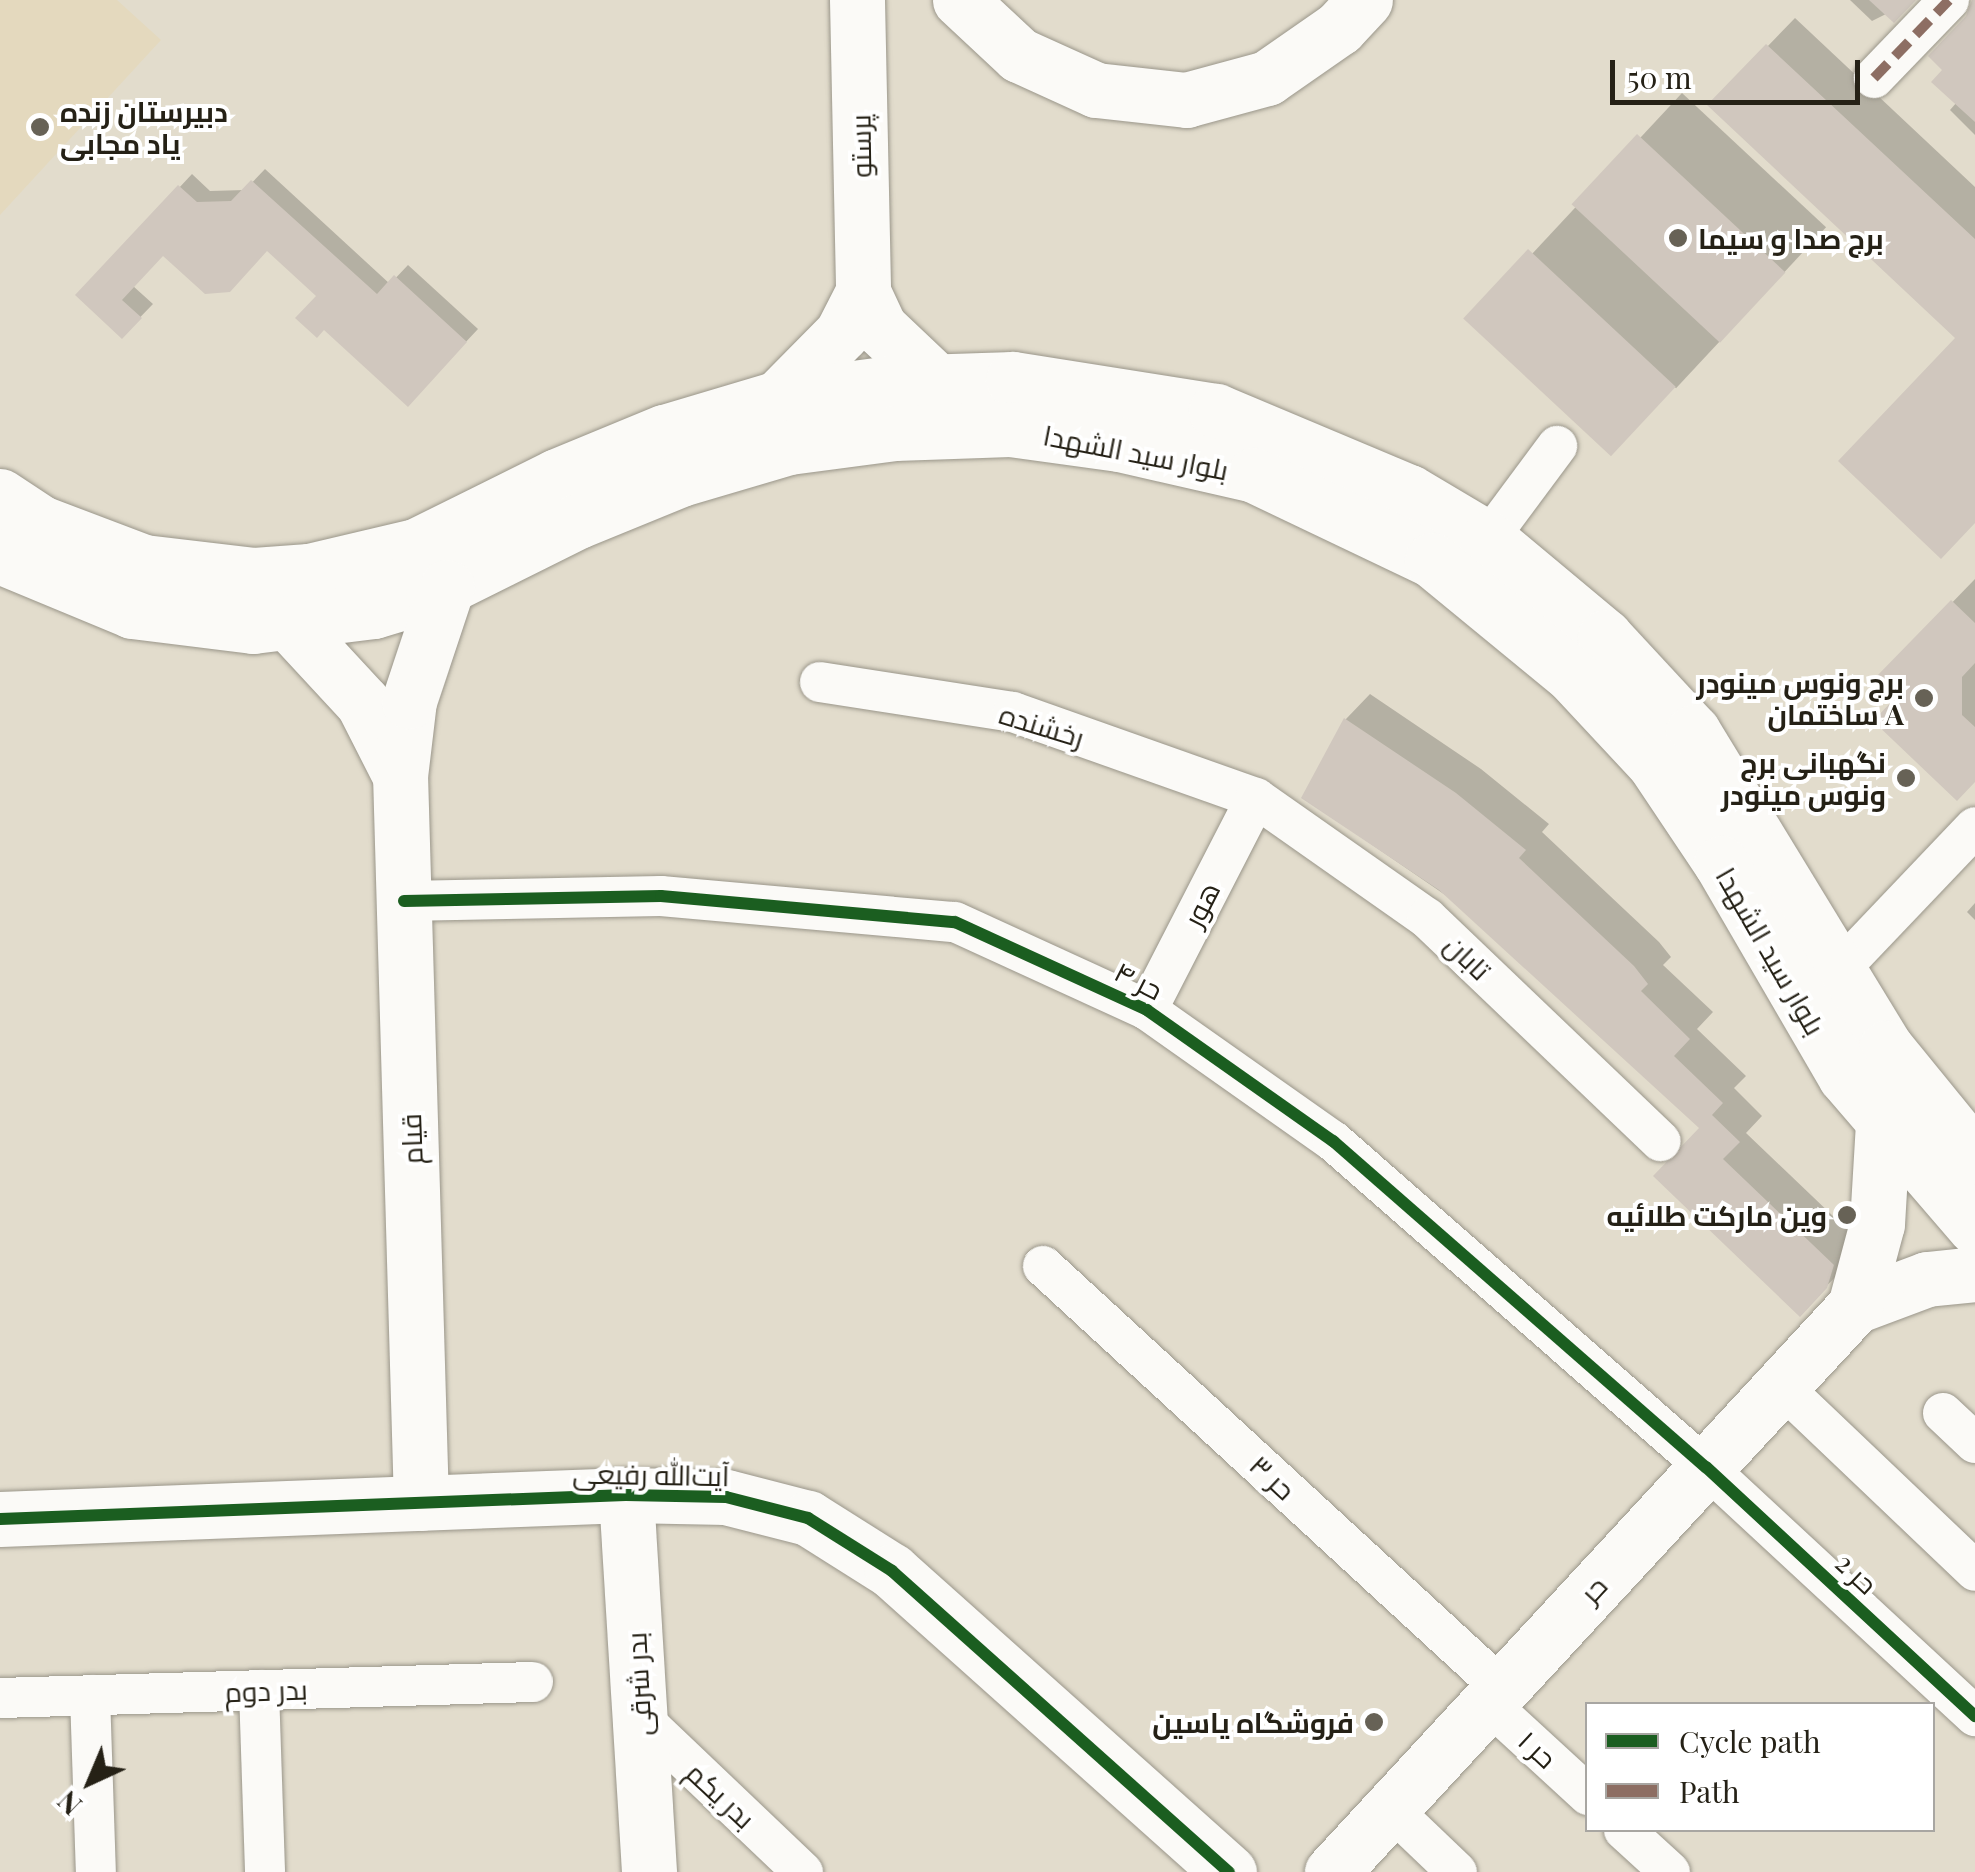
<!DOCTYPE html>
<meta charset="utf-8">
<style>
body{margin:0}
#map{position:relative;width:1975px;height:1872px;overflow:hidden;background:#e2dccc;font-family:"Playfair Display",Cairo,serif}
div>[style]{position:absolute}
.built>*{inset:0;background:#e4d9be}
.shadow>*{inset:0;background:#0003;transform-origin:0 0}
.building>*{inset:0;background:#d0c7be;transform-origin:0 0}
.roads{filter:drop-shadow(0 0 2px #9a968a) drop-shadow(0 0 2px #9a968a)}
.street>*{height:40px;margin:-20px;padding:0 20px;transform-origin:20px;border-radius:20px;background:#fbfaf7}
.secondary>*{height:55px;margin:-27.5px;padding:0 27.5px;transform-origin:27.5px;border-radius:27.5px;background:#fbfaf7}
.quiet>*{height:10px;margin-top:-5px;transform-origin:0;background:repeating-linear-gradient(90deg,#8d6e63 0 20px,transparent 0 30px)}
.cycleway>*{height:12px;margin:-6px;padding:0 6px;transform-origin:6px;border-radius:6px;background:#1b5e20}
.dots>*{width:28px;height:28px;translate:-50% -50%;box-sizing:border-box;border:5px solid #fff;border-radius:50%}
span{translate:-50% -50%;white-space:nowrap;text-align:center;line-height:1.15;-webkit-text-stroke:8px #fff;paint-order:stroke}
.poi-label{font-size:28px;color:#252116;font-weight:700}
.left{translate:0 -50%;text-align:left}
.right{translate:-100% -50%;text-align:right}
.street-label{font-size:28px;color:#252116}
.legend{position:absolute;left:1585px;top:1702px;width:350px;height:130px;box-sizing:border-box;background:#fff;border:2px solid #a8a6a2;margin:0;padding:12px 18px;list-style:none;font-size:30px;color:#252116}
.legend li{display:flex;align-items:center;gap:20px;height:50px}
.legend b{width:50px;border:2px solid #a8a6a2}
.north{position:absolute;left:40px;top:1732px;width:100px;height:100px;-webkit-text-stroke:8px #fff;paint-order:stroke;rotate:224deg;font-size:28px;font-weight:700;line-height:40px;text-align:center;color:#252116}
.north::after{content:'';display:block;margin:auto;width:35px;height:45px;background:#252116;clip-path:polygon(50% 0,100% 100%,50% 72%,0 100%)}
.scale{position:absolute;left:1610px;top:60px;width:250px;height:45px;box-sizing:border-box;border:5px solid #252116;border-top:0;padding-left:12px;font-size:30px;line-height:35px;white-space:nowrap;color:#252116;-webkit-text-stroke:8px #fff;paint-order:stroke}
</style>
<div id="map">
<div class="built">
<div style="clip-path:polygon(0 0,117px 0,161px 40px,0 215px)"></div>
</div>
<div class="shadow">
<div style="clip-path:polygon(1850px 0,1914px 0,1872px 21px)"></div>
<div style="clip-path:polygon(1973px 0,1975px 0,1975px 135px,1950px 110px,1957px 102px,1946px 70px)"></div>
<div style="clip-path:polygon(1795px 18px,1975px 187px,1975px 521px,1958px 338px,1711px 105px)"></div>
<div style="left:1682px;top:93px;width:197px;height:220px;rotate:43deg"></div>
<div style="clip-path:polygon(265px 169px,390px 284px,408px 265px,478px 329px,420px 391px,268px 248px,164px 252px,133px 286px,153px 304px,122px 336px,79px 295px,192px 174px,210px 191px,245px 190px)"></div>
<div style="clip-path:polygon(1975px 579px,1975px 780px,1878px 679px)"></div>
<div style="clip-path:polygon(1370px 694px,1481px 769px,1549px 824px,1542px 832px,1659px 942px,1671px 957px,1663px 965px,1713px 1012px,1697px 1029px,1746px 1076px,1734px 1088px,1762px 1116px,1746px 1133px,1857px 1239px,1851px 1261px,1800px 1313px,1702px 1128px,1470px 912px,1304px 798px,1346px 719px)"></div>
<div style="clip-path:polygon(1975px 903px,1975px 920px,1967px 912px)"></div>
</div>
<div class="building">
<div style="clip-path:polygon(1869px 0,1916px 0,1894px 23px)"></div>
<div style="clip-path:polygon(1972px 0,1975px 0,1975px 122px,1931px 82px,1942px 70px,1928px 56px,1966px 16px)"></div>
<div style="clip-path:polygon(1766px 44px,1975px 239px,1975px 523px,1941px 559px,1838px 461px,1955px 338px,1707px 105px)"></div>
<div style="left:1637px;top:134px;width:203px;height:96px;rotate:43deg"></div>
<div style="clip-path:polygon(251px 180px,377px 294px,394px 275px,467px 342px,408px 407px,324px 330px,317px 338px,295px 318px,316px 296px,267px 251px,230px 292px,205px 294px,163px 256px,122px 300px,142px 318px,122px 339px,75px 295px,178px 185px,197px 202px,231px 201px)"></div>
<div style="left:1528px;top:249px;width:202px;height:95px;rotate:43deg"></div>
<div style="clip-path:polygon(1951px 600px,1975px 623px,1975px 663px,1962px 677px,1962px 715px,1975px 727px,1975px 782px,1957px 801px,1873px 721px,1895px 698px,1874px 679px)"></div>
<div style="clip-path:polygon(1344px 718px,1456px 793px,1526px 850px,1519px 858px,1634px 966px,1648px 984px,1641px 991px,1690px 1039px,1674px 1056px,1723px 1103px,1712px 1115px,1740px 1142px,1723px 1159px,1834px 1265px,1827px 1288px,1800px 1317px,1653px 1176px,1699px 1128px,1439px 890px,1301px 798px)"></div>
</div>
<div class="roads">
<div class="street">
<div style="left:1874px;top:78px;width:108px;rotate:-46.1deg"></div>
<div style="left:1488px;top:539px;width:116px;rotate:-53.4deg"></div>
<div style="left:820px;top:682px;width:195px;rotate:8.8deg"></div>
<div style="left:1013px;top:712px;width:258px;rotate:19.5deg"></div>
<div style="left:1256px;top:798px;width:209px;rotate:35.1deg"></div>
<div style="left:1427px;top:918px;width:323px;rotate:43.7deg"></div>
<div style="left:404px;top:901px;width:257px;rotate:-1.1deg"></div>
<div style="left:661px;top:896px;width:295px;rotate:5.1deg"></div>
<div style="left:955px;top:922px;width:211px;rotate:24.6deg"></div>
<div style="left:1147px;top:1010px;width:228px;rotate:35.2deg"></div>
<div style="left:1333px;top:1141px;width:495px;rotate:41.2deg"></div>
<div style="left:1706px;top:1467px;width:367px;rotate:42.8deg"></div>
<div style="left:1839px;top:970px;width:197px;rotate:-46.4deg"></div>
<div style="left:1147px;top:1010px;width:238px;rotate:-62.8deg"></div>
<div style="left:1043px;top:1266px;width:624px;rotate:42.6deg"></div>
<div style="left:1781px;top:1386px;width:268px;rotate:43.6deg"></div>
<div style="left:1943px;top:1413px;width:44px;rotate:43.2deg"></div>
<div style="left:259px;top:1690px;width:182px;rotate:88.1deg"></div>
<div style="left:90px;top:1695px;width:177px;rotate:88.1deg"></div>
<div style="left:0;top:1698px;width:533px;rotate:-1.72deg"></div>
<div style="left:1488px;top:1703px;width:136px;rotate:42.6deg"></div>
<div style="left:640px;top:1717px;width:225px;rotate:43.6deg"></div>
<div style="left:1391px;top:1809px;width:91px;rotate:43.7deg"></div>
<div style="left:1624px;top:1830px;width:62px;rotate:42.4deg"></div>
</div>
<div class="secondary">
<div style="left:857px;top:0;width:292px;rotate:88.8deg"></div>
<div style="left:863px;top:292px;width:40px;rotate:65deg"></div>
<div style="left:880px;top:328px;width:77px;rotate:43.4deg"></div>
<div style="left:960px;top:0;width:81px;rotate:43deg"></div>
<div style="left:1019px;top:55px;width:85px;rotate:24.4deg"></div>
<div style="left:1096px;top:90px;width:91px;rotate:6.3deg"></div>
<div style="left:1186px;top:100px;width:84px;rotate:-15.2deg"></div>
<div style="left:1267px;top:78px;width:88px;rotate:-34.8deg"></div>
<div style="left:1339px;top:28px;width:38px;rotate:-47deg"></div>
<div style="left:778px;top:398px;width:91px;rotate:-45.4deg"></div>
<div style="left:842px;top:333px;width:46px;rotate:-62.9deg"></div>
<div style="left:0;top:496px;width:49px;rotate:33.4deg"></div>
<div style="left:41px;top:523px;width:110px;rotate:20.7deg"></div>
<div style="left:144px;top:562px;width:111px;rotate:6.7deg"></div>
<div style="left:254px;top:575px;width:55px;rotate:-4.2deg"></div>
<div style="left:309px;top:571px;width:110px;rotate:-13.2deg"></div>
<div style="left:416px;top:546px;width:157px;rotate:-26.4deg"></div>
<div style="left:557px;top:476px;width:116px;rotate:-22.4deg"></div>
<div style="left:664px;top:432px;width:119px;rotate:-16.6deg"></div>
<div style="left:778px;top:398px;width:114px;rotate:-7.6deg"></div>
<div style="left:891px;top:383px;width:122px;rotate:-1.9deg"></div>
<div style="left:1013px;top:379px;width:206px;rotate:9deg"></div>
<div style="left:1216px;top:411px;width:209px;rotate:22.8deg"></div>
<div style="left:1409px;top:492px;width:92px;rotate:30.7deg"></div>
<div style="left:1488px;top:539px;width:153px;rotate:39.9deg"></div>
<div style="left:1605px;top:637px;width:129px;rotate:47.2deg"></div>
<div style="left:1693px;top:732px;width:370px;rotate:58.6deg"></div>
<div style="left:1886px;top:1048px;width:141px;rotate:50.8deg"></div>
<div style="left:0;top:556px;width:143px;rotate:22.6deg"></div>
<div style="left:132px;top:611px;width:122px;rotate:7.1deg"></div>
<div style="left:253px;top:626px;width:122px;rotate:-7.1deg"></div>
<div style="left:374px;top:611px;width:62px;rotate:-17deg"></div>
<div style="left:433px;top:593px;width:162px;rotate:-26.4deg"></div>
<div style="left:578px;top:521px;width:111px;rotate:-22.2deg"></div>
<div style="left:681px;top:479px;width:113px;rotate:-16.5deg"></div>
<div style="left:789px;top:447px;width:107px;rotate:-7.5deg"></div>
<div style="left:895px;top:433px;width:115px;rotate:-2deg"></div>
<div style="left:1010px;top:429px;width:110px;rotate:7.8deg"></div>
<div style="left:1119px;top:444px;width:139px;rotate:12.9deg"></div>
<div style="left:1254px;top:475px;width:197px;rotate:25.5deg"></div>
<div style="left:1432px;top:560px;width:180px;rotate:39.4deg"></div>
<div style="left:1571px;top:674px;width:122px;rotate:47deg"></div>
<div style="left:1654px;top:763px;width:120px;rotate:56.2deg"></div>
<div style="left:1721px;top:863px;width:246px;rotate:59.8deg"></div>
<div style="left:1845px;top:1076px;width:199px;rotate:49.3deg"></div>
<div style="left:289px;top:623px;width:109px;rotate:47.2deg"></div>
<div style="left:363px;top:703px;width:82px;rotate:63.1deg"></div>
<div style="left:1855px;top:1306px;width:77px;rotate:-20.6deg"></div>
<div style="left:1927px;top:1279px;width:48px;rotate:-5.9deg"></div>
<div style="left:626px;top:1495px;width:378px;rotate:86.5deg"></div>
<div style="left:421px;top:1503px;width:727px;rotate:-91.65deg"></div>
<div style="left:400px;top:776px;width:76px;rotate:-83.2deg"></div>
<div style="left:409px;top:701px;width:120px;rotate:-71.6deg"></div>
<div style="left:0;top:1519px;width:626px;rotate:-2.2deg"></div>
<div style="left:626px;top:1495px;width:100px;rotate:1.1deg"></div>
<div style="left:726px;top:1497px;width:85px;rotate:14.4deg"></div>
<div style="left:808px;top:1518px;width:99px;rotate:32.2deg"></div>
<div style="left:892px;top:1571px;width:452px;rotate:41.8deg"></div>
<div style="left:1332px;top:1872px;width:771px;rotate:-47.26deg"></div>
<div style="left:1855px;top:1306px;width:85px;rotate:-75deg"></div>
<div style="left:1877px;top:1224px;width:100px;rotate:-86.6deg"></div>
</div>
</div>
<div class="quiet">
<div style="left:1874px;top:78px;width:108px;rotate:-46.1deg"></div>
</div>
<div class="cycleway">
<div style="left:404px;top:901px;width:257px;rotate:-1.1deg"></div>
<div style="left:661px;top:896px;width:295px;rotate:5.1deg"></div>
<div style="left:955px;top:922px;width:211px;rotate:24.6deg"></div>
<div style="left:1147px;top:1010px;width:228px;rotate:35.2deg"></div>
<div style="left:1333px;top:1141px;width:495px;rotate:41.2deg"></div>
<div style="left:1706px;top:1467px;width:367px;rotate:42.8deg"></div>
<div style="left:0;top:1519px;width:626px;rotate:-2.2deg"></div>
<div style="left:626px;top:1495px;width:100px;rotate:1.1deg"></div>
<div style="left:726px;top:1497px;width:85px;rotate:14.4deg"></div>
<div style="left:808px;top:1518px;width:99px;rotate:32.2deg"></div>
<div style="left:892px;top:1571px;width:452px;rotate:41.8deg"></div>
</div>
<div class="dots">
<div style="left:40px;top:127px;background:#676256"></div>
<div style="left:1678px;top:238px;background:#676256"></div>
<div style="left:1924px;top:698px;background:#676256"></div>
<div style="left:1906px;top:778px;background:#676256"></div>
<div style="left:1847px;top:1215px;background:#676256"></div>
<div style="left:1374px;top:1722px;background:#676256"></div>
</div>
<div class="poi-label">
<span class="left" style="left:60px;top:127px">دبیرستان زنده<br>یاد مجابی</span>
<span class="left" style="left:1698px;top:238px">برج صدا و سیما</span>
<span class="right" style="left:1904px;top:698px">برج ونوس مینودر<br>ساختمان A</span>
<span class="right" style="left:1886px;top:778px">نگهبانی برج<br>ونوس مینودر</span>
<span class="right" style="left:1827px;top:1215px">وین مارکت طلائیه</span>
<span class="right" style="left:1354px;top:1722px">فروشگاه یاسین</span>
</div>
<div class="street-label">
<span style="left:860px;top:146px;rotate:-91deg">پرستو</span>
<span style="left:1136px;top:452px;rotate:11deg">بلوار سید الشهدا</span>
<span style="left:1042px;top:725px;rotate:17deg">رخشنده</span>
<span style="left:1201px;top:904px;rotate:-63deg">هور</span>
<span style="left:1771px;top:951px;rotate:60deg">بلوار سید الشهدا</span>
<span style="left:1468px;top:957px;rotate:44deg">تابان</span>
<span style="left:1139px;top:980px;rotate:27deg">حر ۴</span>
<span style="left:411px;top:1139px;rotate:-92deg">قیام</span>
<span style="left:651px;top:1474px;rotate:1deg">آیت‌الله رفیعی</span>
<span style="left:1273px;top:1477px;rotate:43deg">حر ۳</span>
<span style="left:1857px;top:1573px;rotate:43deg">حر 2</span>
<span style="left:1593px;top:1589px;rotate:-47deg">حر</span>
<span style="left:638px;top:1684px;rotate:-93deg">بدر شرقی</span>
<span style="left:266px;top:1690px;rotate:-2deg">بدر دوم</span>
<span style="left:1538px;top:1749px;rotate:43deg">حر ۱</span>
<span style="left:721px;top:1795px;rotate:43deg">بدر یکم</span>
</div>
<ul class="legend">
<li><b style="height:12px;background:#1b5e20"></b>Cycle path</li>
<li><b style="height:12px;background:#8d6e63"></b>Path</li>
</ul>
<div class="north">N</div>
<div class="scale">50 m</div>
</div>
